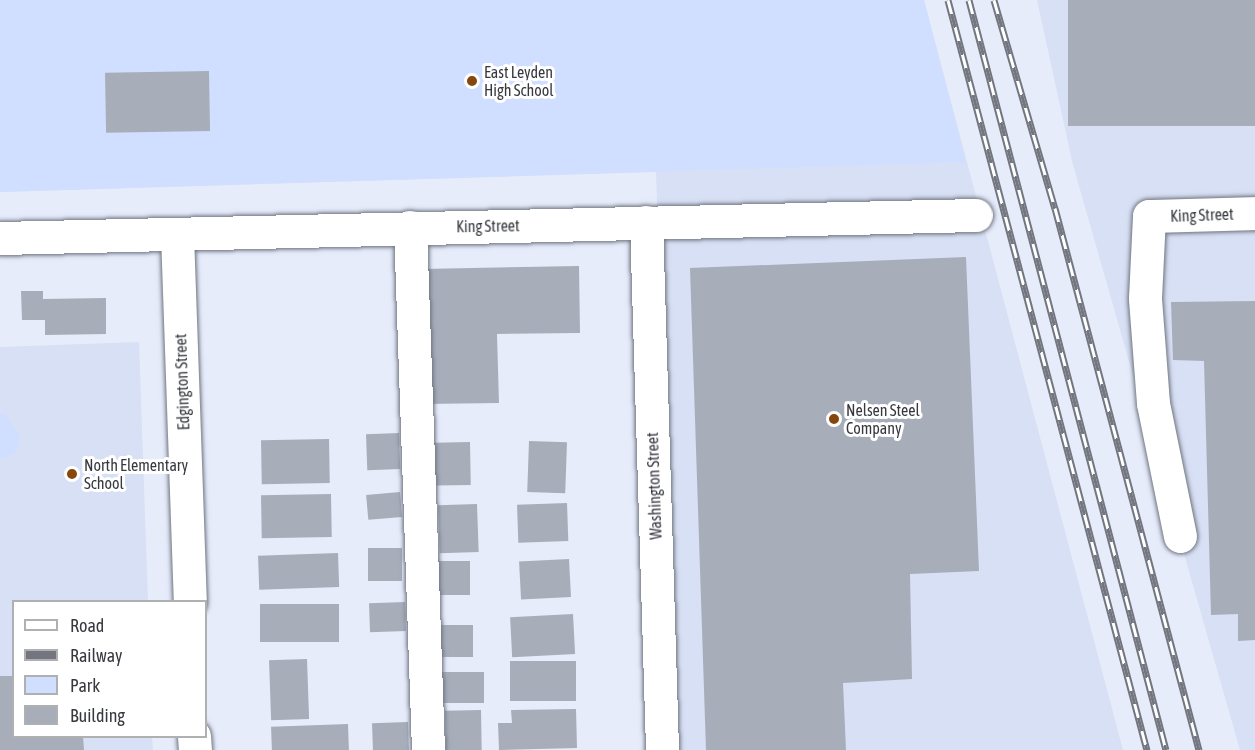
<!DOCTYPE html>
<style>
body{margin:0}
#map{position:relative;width:1255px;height:750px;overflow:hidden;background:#e6ecfa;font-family:"Asap Condensed",sans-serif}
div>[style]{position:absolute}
.built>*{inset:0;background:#d7e0f4}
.green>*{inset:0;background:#d0dfff}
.building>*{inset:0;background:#a7aeba;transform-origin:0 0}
.roads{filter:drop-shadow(0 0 2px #707581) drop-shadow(0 0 2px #707581)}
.minor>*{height:33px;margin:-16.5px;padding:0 16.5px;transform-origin:16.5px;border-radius:16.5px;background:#fff}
.rail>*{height:7px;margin-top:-3.5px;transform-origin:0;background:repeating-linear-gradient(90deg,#fff 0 14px,#73767f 0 28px);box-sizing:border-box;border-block:2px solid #73767f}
.dots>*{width:16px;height:16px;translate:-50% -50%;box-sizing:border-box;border:3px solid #fff;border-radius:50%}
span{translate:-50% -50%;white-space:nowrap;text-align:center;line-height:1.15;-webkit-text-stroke:6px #fff;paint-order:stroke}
.poi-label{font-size:16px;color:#37393f}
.left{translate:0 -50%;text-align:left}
.street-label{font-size:16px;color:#37393f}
.legend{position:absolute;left:12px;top:600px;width:195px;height:138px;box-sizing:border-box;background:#fff;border:2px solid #afb0b2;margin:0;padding:8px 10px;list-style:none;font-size:18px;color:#37393f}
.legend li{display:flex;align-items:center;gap:12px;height:30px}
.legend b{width:30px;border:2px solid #afb0b2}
</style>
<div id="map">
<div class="built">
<div style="clip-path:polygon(0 0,924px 0,1123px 750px,676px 750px,656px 172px,0 192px)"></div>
<div style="clip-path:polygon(1037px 0,1255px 0,1255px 750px,1240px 750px,1073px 165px)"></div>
<div style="clip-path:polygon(139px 342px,148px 601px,14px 602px,14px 736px,152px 737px,153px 750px,0 750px,0 347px)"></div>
</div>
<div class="green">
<div style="clip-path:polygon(0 0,924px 0,966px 162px,0 192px)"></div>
<div style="clip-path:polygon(0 413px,6px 415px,20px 437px,15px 453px,0 459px)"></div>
</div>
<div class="building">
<div style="left:1068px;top:0;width:187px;height:126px"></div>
<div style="left:209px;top:71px;width:60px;height:104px;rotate:89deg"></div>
<div style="clip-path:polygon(966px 257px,979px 571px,910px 574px,912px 679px,843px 683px,846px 750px,706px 750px,690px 268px)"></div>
<div style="clip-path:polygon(579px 266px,580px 333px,497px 334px,499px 403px,424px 404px,422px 269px)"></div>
<div style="clip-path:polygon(21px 291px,43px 291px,43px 299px,106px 298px,106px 334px,45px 335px,45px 320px,22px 320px)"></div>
<div style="clip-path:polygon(1255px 301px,1255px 640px,1238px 641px,1238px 614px,1211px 615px,1204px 361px,1173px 360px,1171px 302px)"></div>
<div style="left:399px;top:433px;width:36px;height:33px;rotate:88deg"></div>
<div style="left:329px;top:439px;width:44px;height:68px;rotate:89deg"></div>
<div style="left:529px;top:441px;width:38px;height:51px;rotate:2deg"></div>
<div style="left:470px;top:442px;width:43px;height:36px;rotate:89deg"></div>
<div style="left:400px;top:492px;width:25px;height:34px;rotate:85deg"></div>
<div style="left:331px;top:494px;width:43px;height:70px;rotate:89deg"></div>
<div style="left:567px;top:503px;width:38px;height:50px;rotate:88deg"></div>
<div style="left:477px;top:504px;width:48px;height:39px;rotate:88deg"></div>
<div style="left:368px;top:548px;width:34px;height:33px"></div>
<div style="left:338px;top:553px;width:34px;height:80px;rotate:88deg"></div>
<div style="left:569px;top:559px;width:38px;height:50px;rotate:87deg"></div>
<div style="left:470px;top:561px;width:34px;height:33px;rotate:90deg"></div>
<div style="left:405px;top:602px;width:29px;height:36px;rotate:88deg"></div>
<div style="left:339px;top:604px;width:38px;height:79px;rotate:90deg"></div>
<div style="left:573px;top:614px;width:40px;height:63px;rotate:87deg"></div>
<div style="left:473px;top:625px;width:32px;height:36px;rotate:90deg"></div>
<div style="left:307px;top:659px;width:60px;height:38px;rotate:88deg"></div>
<div style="left:576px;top:661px;width:40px;height:66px;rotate:90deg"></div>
<div style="left:440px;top:672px;width:44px;height:31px"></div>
<div style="clip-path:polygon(0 676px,14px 676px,14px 736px,83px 736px,84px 750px,0 750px)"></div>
<div style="clip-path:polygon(576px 709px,577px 748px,499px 750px,498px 723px,512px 723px,511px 710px)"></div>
<div style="left:481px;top:710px;width:40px;height:36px;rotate:89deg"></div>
<div style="left:408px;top:722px;width:28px;height:36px;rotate:88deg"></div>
<div style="left:348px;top:724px;width:26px;height:77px;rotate:88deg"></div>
</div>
<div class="roads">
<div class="minor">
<div style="left:646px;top:222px;width:528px;rotate:88.26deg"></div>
<div style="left:410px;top:227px;width:523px;rotate:88.03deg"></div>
<div style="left:177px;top:234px;width:368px;rotate:88deg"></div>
<div style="left:0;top:238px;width:976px;rotate:-1.35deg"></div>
<div style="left:1180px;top:536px;width:136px;rotate:-101.5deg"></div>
<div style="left:1153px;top:403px;width:105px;rotate:-94.4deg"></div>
<div style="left:1145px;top:298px;width:82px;rotate:-87.2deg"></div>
<div style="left:1149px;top:216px;width:106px;rotate:-1.6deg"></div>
<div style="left:194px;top:736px;width:14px;rotate:86deg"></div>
</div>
</div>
<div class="rail">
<div style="left:948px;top:0;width:776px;rotate:75.14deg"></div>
<div style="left:969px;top:0;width:775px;rotate:75.28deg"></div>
<div style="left:994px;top:0;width:217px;rotate:73.7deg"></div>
<div style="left:1055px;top:208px;width:561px;rotate:75.12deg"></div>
</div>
<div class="dots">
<div style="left:472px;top:81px;background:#86470d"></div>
<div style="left:834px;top:419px;background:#86470d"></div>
<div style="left:72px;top:474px;background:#86470d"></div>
</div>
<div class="poi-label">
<span class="left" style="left:484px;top:81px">East Leyden<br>High School</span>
<span class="left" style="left:846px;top:419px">Nelsen Steel<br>Company</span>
<span class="left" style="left:84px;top:474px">North Elementary<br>School</span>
</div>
<div class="street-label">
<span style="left:1202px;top:215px;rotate:-2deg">King Street</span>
<span style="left:488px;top:226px;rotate:-1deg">King Street</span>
<span style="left:182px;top:382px;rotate:-92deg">Edgington Street</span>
<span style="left:654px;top:486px;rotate:-92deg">Washington Street</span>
</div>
<ul class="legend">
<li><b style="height:8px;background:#fff"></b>Road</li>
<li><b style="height:8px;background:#73767f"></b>Railway</li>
<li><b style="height:16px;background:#d0dfff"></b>Park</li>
<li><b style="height:16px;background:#a7aeba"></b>Building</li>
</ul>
</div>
